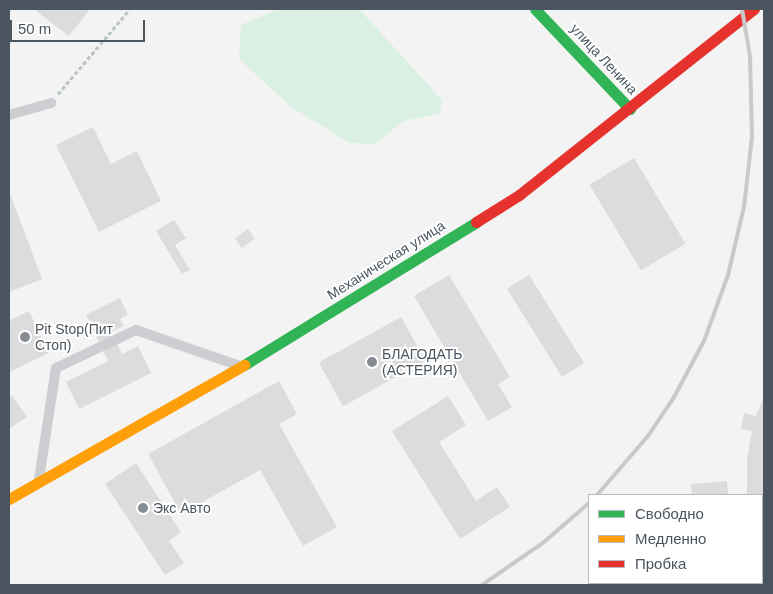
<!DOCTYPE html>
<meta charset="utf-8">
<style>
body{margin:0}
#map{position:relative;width:773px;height:594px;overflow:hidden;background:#f3f3f3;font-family:Arial,sans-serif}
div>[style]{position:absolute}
.green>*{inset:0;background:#d9f0e2}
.building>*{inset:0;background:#dcdcdd;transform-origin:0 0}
.path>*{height:3px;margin-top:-1.5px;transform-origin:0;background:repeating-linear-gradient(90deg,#bbc6c3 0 4px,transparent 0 6.5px)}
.lane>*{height:10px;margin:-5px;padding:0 5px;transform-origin:5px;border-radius:5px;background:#ccced1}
.fast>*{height:11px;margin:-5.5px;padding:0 5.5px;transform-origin:5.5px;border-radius:5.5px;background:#30b455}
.slow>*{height:11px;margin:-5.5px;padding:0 5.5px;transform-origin:5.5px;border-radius:5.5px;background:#ff9f0a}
.jam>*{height:11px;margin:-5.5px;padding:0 5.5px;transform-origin:5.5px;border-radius:5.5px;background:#e5322d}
.rail>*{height:4px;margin:-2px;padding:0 2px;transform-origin:2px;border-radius:2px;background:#c7c9cb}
.dots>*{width:14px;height:14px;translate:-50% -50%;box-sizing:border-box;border:2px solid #fff;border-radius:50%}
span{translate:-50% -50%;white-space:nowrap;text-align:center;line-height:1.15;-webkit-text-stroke:4px #fff;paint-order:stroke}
.street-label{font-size:14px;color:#4a555f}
.poi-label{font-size:14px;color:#4a555f}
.left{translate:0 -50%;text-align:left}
.frame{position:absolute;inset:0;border:10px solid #4a555f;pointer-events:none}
.legend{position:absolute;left:588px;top:494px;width:175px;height:90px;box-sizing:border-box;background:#fff;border:1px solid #b7bbbf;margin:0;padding:6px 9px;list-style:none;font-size:15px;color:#4a555f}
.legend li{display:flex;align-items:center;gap:10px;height:25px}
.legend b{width:25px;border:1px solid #b7bbbf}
.scale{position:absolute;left:10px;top:20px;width:135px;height:22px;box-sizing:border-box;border:2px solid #4a555f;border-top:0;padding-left:6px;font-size:15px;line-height:18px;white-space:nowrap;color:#4a555f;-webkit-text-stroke:4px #fff;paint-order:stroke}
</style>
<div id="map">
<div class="green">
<div style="clip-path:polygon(279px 9px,359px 9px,442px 100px,440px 114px,403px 121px,375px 144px,350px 143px,291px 107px,239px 59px,241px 25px)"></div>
</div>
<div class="building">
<div style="clip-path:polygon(38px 9px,90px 9px,69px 36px,36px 11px)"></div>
<div style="clip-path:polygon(93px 127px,111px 164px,137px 151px,161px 201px,99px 232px,56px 145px)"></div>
<div style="left:634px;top:158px;width:100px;height:52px;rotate:59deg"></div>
<div style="clip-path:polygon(9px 191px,42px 279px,9px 292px)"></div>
<div style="clip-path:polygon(174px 220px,186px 238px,175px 245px,190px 270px,182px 274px,156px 231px)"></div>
<div style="left:248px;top:229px;width:12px;height:16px;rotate:55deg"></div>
<div style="clip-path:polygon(449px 275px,510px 377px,498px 384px,512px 407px,488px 421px,414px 296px)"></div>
<div style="left:529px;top:275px;width:104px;height:26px;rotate:58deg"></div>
<div style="clip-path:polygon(120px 298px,128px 315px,120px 319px,124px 326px,111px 332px,122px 354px,138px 346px,151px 373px,79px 409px,66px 382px,108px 361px,86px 315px)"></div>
<div style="clip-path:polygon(29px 311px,49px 353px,9px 372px,9px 321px)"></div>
<div style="left:401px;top:317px;width:50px;height:94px;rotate:61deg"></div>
<div style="clip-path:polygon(279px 381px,297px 414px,279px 424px,337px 527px,303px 546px,260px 470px,181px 514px,148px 454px)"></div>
<div style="clip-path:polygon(12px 395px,27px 417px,9px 429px,9px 398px)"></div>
<div style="clip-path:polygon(448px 396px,466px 425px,439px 442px,476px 501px,497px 487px,510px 507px,460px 539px,392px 431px)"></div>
<div style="clip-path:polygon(764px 396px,764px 566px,762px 567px,762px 495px,747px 495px,747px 459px,752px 431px,741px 429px,744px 413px,756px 416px)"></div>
<div style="clip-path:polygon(136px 463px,181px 532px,169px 541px,184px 563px,165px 575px,105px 484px)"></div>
<div style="clip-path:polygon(727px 481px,728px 495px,692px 495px,691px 484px)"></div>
</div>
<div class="path">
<div style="left:58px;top:94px;width:111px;rotate:-49.7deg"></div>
</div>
<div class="lane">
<div style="left:9px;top:115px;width:44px;rotate:-15.9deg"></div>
<div style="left:39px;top:479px;width:112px;rotate:-81.3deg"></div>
<div style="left:56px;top:368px;width:89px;rotate:-25.4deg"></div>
<div style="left:136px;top:330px;width:107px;rotate:19.1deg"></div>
</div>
<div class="fast">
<div style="left:535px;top:9px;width:138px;rotate:46.5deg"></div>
<div style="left:244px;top:365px;width:273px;rotate:-31.6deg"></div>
</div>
<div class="slow">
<div style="left:9px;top:499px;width:271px;rotate:-29.7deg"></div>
</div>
<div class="jam">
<div style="left:476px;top:222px;width:51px;rotate:-32.1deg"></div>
<div style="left:519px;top:195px;width:300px;rotate:-38.4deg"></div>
</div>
<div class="rail">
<div style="left:597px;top:495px;width:78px;rotate:-49.2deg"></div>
<div style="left:648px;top:436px;width:45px;rotate:-56deg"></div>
<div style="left:673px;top:399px;width:66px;rotate:-61.9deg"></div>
<div style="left:704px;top:341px;width:70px;rotate:-70deg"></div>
<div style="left:728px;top:275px;width:70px;rotate:-76.8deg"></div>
<div style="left:744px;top:207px;width:70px;rotate:-83.5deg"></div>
<div style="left:752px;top:137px;width:81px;rotate:-91.4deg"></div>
<div style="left:750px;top:56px;width:48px;rotate:-99.7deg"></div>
<div style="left:482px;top:585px;width:75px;rotate:-34.7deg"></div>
<div style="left:544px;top:542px;width:60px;rotate:-40.9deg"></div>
</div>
<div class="dots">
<div style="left:25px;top:337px;background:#858c93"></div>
<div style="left:372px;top:362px;background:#858c93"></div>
<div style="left:143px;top:508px;background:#858c93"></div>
</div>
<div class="street-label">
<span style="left:604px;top:59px;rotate:47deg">улица Ленина</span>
<span style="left:386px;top:260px;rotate:-32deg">Механическая улица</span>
</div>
<div class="poi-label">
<span class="left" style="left:35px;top:337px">Pit Stop(Пит<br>Стоп)</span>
<span class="left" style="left:382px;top:362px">БЛАГОДАТЬ<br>(АСТЕРИЯ)</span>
<span class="left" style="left:153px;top:508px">Экс Авто</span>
</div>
<div class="frame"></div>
<ul class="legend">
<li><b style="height:6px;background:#30b455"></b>Свободно</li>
<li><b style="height:6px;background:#ff9f0a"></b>Медленно</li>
<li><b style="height:6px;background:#e5322d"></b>Пробка</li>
</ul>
<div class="scale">50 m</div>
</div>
